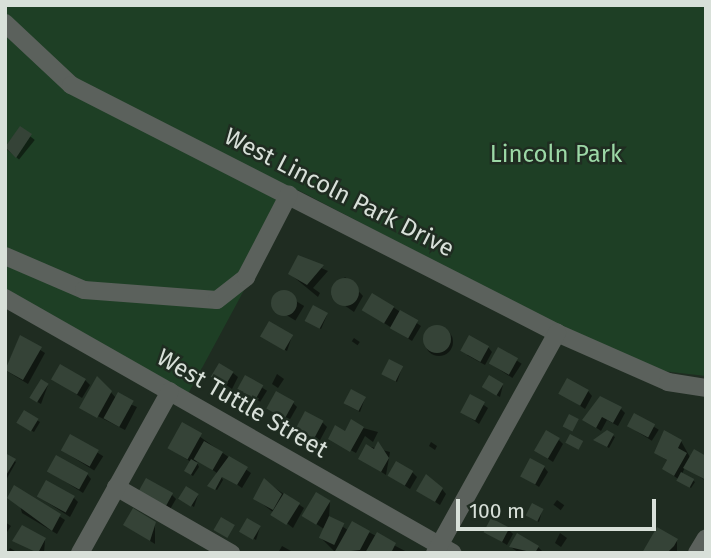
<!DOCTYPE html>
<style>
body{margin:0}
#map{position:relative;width:711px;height:558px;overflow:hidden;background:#1f2c21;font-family:"Fira Sans",sans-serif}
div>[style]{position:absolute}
.green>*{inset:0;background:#1e3f25}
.shadow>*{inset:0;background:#0007;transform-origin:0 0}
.round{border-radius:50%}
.building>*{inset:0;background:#354337;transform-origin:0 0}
.minor>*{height:18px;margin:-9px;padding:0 9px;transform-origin:9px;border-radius:9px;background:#5b615c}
span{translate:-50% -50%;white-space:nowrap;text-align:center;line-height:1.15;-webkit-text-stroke:5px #1f2c21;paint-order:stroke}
.park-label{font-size:24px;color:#9cd8a6}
.street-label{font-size:24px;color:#d8e0d9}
.frame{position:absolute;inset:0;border:7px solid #d8e0d9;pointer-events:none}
.scale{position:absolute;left:456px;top:499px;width:200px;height:32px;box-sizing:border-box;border:4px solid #d8e0d9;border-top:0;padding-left:9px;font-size:21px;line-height:24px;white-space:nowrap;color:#d8e0d9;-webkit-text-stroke:5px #1f2c21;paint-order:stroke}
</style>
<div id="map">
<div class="green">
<div style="clip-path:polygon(5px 5px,706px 5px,706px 376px,662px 371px,560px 327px,298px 190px,188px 394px,5px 291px)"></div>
</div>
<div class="shadow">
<div style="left:20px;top:128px;width:19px;height:25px;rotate:39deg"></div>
<div style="clip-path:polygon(299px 258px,328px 271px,313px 288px,320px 293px,318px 297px,290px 274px)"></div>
<div style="clip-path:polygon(345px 277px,363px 296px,354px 312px,331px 296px)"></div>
<div style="left:281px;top:292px;width:27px;height:17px;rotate:31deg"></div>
<div style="clip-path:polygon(393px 307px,421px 326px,412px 341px,364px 310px)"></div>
<div style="clip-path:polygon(327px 315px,321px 329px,308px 322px)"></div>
<div class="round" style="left:425px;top:328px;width:28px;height:28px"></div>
<div style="clip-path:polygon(292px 336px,287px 351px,264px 338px)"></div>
<div style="clip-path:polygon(20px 337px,45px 353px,28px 384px,5px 370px)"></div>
<div style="left:354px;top:338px;width:7px;height:4px;rotate:34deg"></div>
<div style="clip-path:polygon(488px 347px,492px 352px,485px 365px,467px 355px)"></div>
<div style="left:499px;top:349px;width:27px;height:17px;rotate:33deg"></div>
<div style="clip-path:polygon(402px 368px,397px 382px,384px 375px)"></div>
<div style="clip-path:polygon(233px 373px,238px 377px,232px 389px,213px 376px)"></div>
<div style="clip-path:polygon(277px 374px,284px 379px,278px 388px,272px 384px)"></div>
<div style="left:245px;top:377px;width:26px;height:13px;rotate:32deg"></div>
<div style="clip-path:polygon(98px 378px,116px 398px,137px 407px,125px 430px,82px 408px)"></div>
<div style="clip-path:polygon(53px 379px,85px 380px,90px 385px,82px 398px)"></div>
<div style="clip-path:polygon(48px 385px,41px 404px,34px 400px)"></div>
<div style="clip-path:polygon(503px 385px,500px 397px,486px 389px)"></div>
<div style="clip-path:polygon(588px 391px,592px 396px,585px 409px,561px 393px)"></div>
<div style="clip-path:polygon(471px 396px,488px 408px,479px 424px,462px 412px)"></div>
<div style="clip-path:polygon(365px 398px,360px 412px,347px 405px)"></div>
<div style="clip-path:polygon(293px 403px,297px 407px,289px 421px,268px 408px)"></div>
<div style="clip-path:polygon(621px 409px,625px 413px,618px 426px,607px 420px,601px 431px,585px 420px)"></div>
<div style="clip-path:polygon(25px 413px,40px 422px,34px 432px,21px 425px)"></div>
<div style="left:635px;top:415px;width:28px;height:13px;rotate:32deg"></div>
<div style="clip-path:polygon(323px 423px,327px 427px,319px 442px,298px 428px)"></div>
<div style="clip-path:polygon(182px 424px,251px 473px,242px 488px,219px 472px,223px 480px,217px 490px,211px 487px,217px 473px,195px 458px,199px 467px,193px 476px,188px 473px,191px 462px,169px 448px)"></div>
<div style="clip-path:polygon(363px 428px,378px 432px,373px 442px,365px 436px,356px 453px,332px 440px)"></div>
<div style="clip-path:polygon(606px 432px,615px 437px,609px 448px,596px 439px)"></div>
<div style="left:71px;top:436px;width:38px;height:17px;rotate:32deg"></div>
<div style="clip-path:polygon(559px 440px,563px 444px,553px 462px,536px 451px)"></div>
<div style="clip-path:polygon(681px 441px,691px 459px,706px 458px,706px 481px,685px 467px,682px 474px,695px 482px,691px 488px,664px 469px,668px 461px,656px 453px)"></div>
<div style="clip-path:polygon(431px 442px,437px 446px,435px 450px,429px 446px)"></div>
<div style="clip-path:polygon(367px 446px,390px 452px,386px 475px,360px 458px)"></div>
<div style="clip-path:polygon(5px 455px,16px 462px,6px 480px,5px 480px)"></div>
<div style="clip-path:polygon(544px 467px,548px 472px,539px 487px,522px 476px)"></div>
<div style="clip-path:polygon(49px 471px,87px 474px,91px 479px,83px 493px)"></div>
<div style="clip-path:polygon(412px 472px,417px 477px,410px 489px,390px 476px)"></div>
<div style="clip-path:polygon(265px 481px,304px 508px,293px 528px,255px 498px)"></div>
<div style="clip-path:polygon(15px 487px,65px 520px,57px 534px,22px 513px)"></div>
<div style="clip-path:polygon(442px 489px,446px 494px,440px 505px,418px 491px)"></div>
<div style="clip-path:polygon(172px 495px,176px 499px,169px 511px,144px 497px)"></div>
<div style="clip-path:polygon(198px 495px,194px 507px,182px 500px)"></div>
<div style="clip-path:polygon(39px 497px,74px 498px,78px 502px,70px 517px)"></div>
<div style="left:557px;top:500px;width:9px;height:6px;rotate:36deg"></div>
<div style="clip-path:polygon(330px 502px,329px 517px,349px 531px,353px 524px,409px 553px,336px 553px,320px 537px,324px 529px,304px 516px)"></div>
<div style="clip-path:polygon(542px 511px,539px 522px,529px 517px)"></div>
<div style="clip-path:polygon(5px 522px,11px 526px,5px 535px)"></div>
<div style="clip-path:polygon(155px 523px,155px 544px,125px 525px)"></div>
<div style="clip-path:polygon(260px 527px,256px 540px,244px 533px)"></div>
<div style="clip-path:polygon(509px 530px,513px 534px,507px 545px,486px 532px)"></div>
<div style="clip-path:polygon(560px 533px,567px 538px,561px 547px,555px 543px)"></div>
<div style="clip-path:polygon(45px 540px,44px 553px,15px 541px)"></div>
<div style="clip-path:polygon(677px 540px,677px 553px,644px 553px)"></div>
<div style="clip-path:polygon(282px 546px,291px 551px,293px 553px,278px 553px)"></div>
<div style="clip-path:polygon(511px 547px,538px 547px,543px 552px,519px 553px)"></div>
<div style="clip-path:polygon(10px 548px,18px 553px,7px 553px)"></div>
</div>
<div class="building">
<div style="clip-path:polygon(20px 126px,32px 134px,16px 158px,5px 147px)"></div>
<div style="clip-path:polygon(298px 255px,324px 265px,307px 285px,288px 274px)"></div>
<div class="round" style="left:331px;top:278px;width:28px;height:28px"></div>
<div class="round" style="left:271px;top:290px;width:26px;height:26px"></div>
<div style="left:372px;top:293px;width:26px;height:20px;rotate:31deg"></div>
<div style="left:313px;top:305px;width:17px;height:18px;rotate:28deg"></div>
<div style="left:400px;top:310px;width:21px;height:21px;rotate:29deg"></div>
<div style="left:269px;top:321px;width:28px;height:18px;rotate:30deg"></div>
<div class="round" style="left:423px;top:325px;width:28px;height:28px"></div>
<div style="clip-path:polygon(20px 335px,42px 347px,23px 380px,5px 370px)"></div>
<div style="left:469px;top:335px;width:23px;height:18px;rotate:29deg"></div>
<div style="left:498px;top:347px;width:23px;height:19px;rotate:29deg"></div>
<div style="left:389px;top:359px;width:16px;height:17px;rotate:27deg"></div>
<div style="left:219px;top:363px;width:17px;height:16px;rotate:31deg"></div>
<div style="left:60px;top:364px;width:30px;height:18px;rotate:30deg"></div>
<div style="left:245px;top:375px;width:21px;height:16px;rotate:29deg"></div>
<div style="left:489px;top:375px;width:17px;height:14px;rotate:31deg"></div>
<div style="clip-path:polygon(97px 376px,112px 391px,97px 418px,79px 408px)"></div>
<div style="left:567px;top:378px;width:25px;height:18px;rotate:29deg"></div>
<div style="left:41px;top:379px;width:9px;height:22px;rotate:32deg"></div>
<div style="left:351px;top:389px;width:17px;height:16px;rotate:28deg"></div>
<div style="left:276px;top:391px;width:21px;height:20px;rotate:29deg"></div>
<div style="left:118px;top:392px;width:18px;height:30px;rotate:29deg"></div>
<div style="left:470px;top:394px;width:17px;height:21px;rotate:28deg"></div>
<div style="clip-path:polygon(600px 396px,622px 407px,613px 423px,602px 417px,596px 428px,582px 420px)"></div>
<div style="left:24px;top:410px;width:17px;height:15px;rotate:31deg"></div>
<div style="left:305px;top:411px;width:21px;height:20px;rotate:28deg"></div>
<div style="left:634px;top:413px;width:24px;height:15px;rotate:28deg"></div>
<div style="left:569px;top:414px;width:11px;height:14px;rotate:27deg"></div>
<div style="clip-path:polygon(351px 419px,364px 427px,350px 452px,328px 439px,335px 425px,345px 431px)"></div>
<div style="left:182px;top:422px;width:23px;height:30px;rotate:29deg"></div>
<div style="left:546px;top:430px;width:16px;height:24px;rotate:30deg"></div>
<div style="clip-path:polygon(607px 430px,614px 434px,607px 447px,593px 440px)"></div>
<div style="clip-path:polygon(664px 430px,682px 440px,678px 448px,687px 453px,674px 476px,662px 469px,667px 460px,654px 453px)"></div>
<div style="left:70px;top:434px;width:33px;height:19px;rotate:29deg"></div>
<div style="left:570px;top:434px;width:15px;height:10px;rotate:28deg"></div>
<div style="left:204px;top:441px;width:22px;height:21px;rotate:30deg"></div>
<div style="clip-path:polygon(378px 441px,389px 458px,381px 472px,358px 459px,366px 444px,374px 449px)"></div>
<div style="clip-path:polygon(694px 449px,706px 456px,706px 480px,683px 468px)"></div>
<div style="clip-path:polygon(5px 453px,16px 459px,5px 477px)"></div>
<div style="left:56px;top:455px;width:37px;height:19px;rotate:29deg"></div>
<div style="clip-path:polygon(229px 456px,248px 467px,237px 485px,222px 477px,215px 490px,207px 486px)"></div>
<div style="left:530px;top:458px;width:17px;height:21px;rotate:28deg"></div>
<div style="left:191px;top:459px;width:8px;height:14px;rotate:30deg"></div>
<div style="left:396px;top:461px;width:20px;height:17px;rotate:30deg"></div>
<div style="left:681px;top:472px;width:15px;height:10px;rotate:28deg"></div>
<div style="clip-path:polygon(426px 474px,443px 488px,435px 502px,416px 491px)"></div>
<div style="left:146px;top:478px;width:31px;height:17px;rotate:29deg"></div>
<div style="clip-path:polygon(264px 478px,282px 494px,273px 510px,253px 499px)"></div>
<div style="left:46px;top:480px;width:33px;height:19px;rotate:29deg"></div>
<div style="clip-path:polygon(14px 485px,61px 514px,52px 531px,7px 498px)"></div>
<div style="left:186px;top:486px;width:15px;height:15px;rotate:32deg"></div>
<div style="left:316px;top:492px;width:17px;height:28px;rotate:31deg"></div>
<div style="left:284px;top:493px;width:19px;height:26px;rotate:32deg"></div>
<div style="left:532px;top:503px;width:13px;height:14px;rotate:27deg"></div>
<div style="clip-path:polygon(133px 508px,156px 522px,150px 541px,123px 525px)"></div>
<div style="left:329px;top:516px;width:17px;height:24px;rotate:25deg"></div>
<div style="left:221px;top:517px;width:16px;height:15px;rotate:30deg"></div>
<div style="left:247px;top:518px;width:16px;height:16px;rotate:30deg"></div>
<div style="left:491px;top:518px;width:21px;height:16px;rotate:28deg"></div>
<div style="clip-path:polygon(352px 521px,370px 531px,360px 550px,334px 553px)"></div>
<div style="clip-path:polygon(22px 525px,46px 538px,38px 553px,12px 541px)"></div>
<div style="clip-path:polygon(657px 527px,678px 539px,674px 546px,667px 553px,642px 553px)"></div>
<div style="clip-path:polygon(377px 532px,396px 543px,391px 553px,365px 553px)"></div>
<div style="clip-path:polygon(517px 533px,539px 546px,535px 553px,509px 547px)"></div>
</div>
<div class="minor">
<div style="left:5px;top:23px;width:91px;rotate:43.2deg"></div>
<div style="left:71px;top:85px;width:546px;rotate:27.03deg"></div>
<div style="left:557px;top:333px;width:121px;rotate:23.8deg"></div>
<div style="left:668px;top:382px;width:38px;rotate:9deg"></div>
<div style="left:5px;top:256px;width:86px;rotate:23.3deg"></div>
<div style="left:84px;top:290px;width:133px;rotate:4.3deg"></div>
<div style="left:217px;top:300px;width:37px;rotate:-38deg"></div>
<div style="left:246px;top:277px;width:93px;rotate:-62.6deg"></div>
<div style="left:5px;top:298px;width:515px;rotate:29.65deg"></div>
<div style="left:116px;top:487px;width:133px;rotate:29.9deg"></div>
<div style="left:80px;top:553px;width:185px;rotate:-60.9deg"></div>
<div style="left:435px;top:553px;width:252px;rotate:-61deg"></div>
<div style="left:697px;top:553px;width:17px;rotate:-59deg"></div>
</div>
<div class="park-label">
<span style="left:556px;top:155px">Lincoln Park</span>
</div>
<div class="street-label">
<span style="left:339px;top:193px;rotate:27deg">West Lincoln Park Drive</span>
<span style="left:242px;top:404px;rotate:30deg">West Tuttle Street</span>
</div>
<div class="frame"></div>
<div class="scale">100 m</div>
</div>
